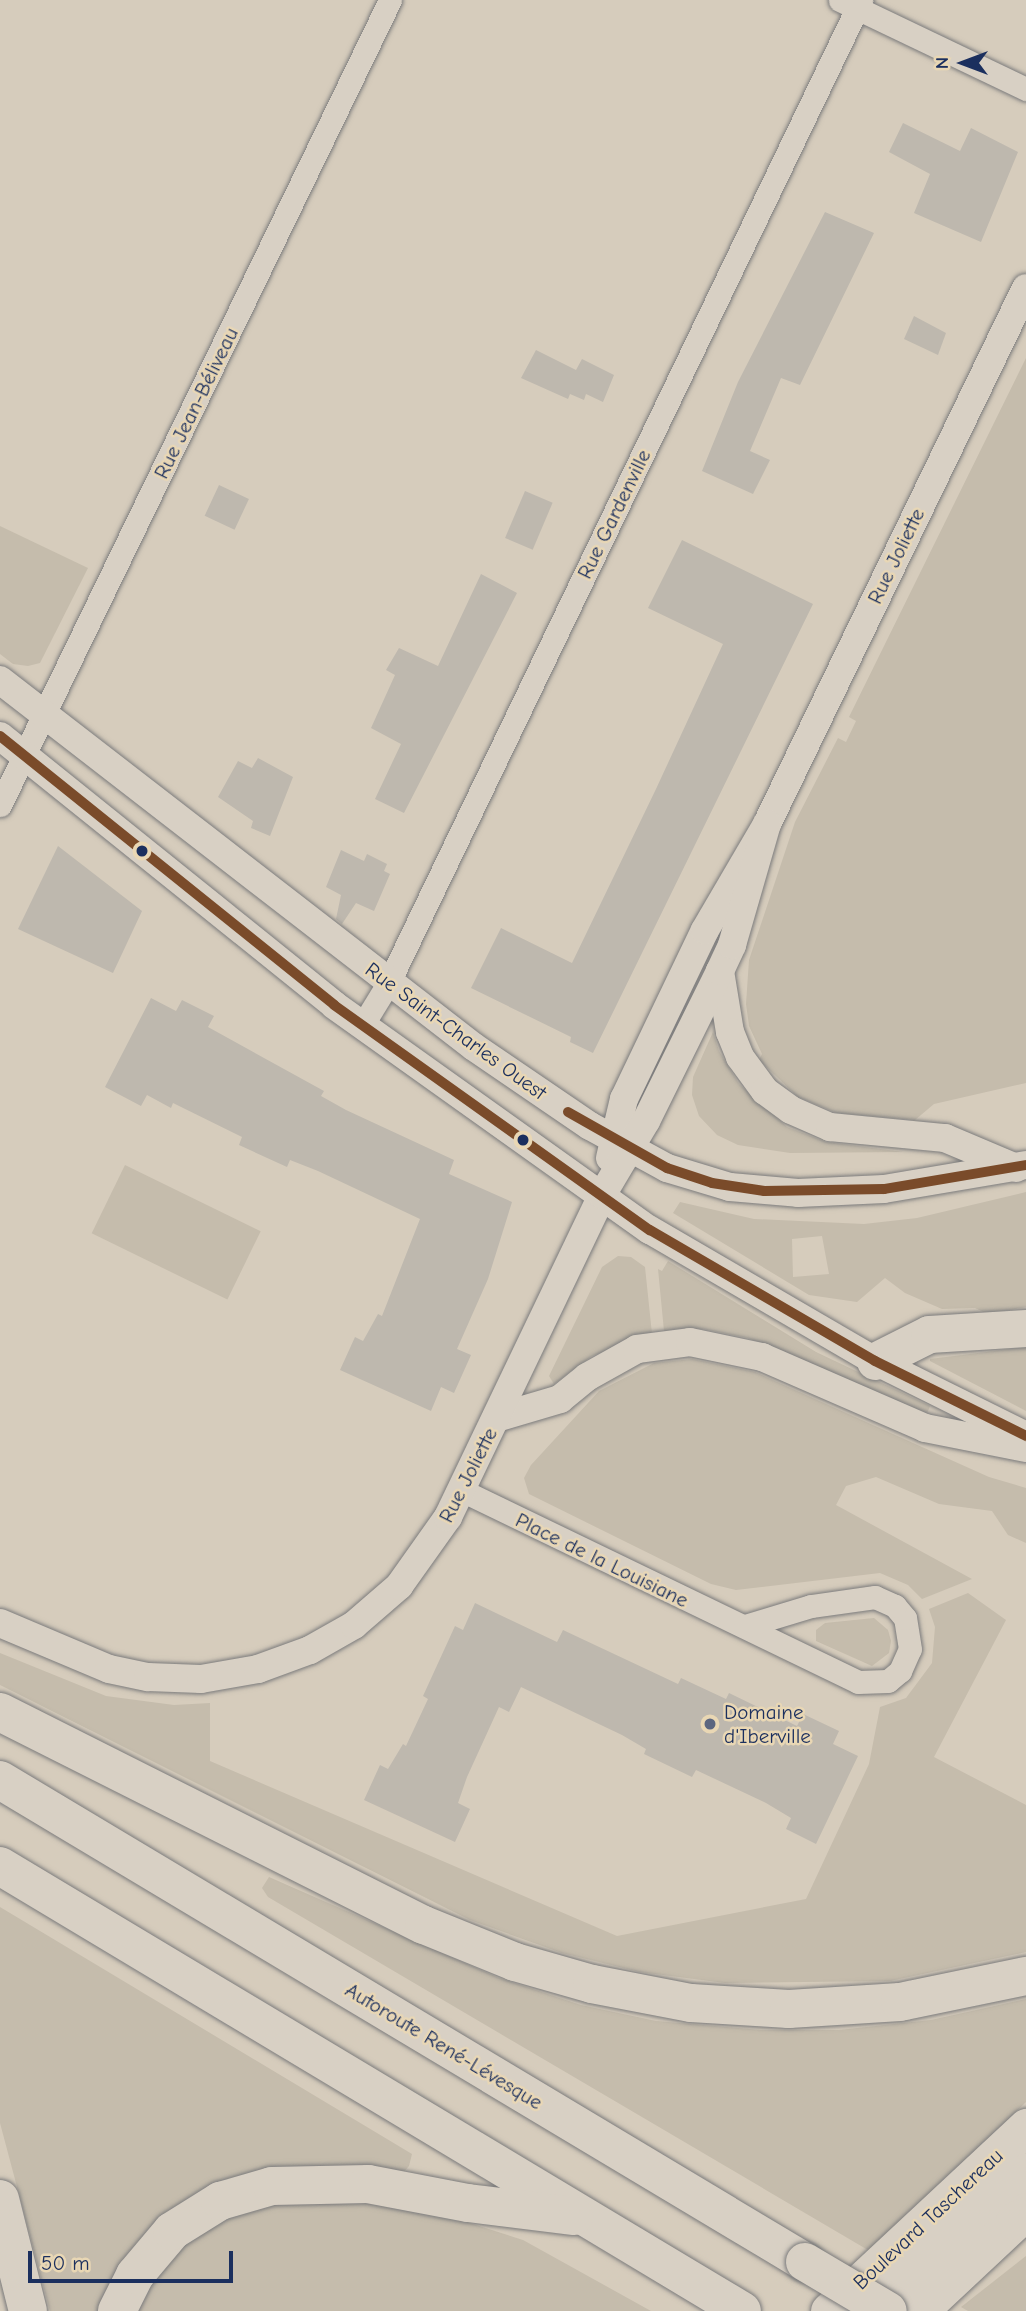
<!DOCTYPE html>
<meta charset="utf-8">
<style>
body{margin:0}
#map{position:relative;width:1026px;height:2311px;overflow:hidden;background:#d6ccbc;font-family:"Comic Neue",sans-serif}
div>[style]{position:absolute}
.built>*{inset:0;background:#c5bcac;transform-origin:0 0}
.building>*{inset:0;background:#beb8ae;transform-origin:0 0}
.roads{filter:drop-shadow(0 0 2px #7b7b7c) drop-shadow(0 0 2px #7b7b7c)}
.minor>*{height:23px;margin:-11.5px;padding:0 11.5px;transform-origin:11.5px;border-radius:11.5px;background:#d8d0c4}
.tertiary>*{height:28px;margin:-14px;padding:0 14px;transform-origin:14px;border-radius:14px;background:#d8d0c4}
.trunk>*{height:37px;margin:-18.5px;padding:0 18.5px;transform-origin:18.5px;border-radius:18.5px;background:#d8d0c4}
.motorway>*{height:38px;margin:-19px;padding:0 19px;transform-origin:19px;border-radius:19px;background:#d8d0c4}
.bridges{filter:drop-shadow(0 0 2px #7b7b7c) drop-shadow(0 0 2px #7b7b7c)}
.motorway-bridge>*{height:38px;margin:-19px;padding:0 19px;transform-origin:19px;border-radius:19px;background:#d8d0c4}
.bus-1>*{height:10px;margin:-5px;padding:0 5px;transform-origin:5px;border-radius:5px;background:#7a4b2a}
.dots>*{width:19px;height:19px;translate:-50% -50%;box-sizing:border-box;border:4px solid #e9d7b4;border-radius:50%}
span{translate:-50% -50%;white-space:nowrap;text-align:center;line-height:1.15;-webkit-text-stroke:5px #e9d7b4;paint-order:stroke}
.street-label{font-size:21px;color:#1b2f5e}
.poi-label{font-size:21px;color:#1b2f5e}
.left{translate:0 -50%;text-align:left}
.north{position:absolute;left:928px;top:28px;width:70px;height:70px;-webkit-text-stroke:5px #e9d7b4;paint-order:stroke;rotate:270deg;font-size:19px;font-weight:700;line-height:28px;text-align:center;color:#1b2f5e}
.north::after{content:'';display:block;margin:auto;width:24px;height:32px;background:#1b2f5e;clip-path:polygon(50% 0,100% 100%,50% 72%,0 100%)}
.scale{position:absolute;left:28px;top:2251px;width:205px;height:32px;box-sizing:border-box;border:4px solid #1b2f5e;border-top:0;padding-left:9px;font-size:21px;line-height:24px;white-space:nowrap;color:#1b2f5e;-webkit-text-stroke:5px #e9d7b4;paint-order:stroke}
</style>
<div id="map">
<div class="built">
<div style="clip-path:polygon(1026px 358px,1026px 1083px,934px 1104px,915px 1120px,837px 1113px,798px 1097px,759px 1060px,762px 1054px,749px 1026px,746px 1004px,749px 960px,795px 822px,838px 738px,846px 742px,856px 721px,849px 717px)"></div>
<div style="clip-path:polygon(0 526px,88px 568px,40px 663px,28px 666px,13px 664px,0 654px)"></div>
<div style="clip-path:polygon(713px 1032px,719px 1051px,739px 1084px,787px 1127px,826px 1142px,904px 1152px,790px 1153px,738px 1145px,717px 1135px,699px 1116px,692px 1095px,693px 1077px)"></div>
<div style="left:125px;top:1165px;width:151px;height:76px;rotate:26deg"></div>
<div style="clip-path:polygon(evenodd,1026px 1192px,1026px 1307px,988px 1314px,975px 1308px,942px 1309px,905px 1293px,885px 1278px,857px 1302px,809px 1295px,673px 1213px,680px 1202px,754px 1219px,864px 1224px,917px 1218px,1026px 1192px,822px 1236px,829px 1274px,793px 1277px,792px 1239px,822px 1236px)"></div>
<div style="clip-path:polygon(618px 1256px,631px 1257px,645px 1267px,652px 1334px,592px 1356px,554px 1384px,549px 1376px,602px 1267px)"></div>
<div style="clip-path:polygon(668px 1261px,816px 1352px,930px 1406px,926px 1416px,748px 1338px,703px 1329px,664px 1331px,658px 1269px,662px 1271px)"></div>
<div style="clip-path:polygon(1026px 1347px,1026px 1411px,930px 1361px,930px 1359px)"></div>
<div style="clip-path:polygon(692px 1359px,755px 1372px,989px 1477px,1026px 1488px,1026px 1543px,1008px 1535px,992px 1511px,939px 1504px,876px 1477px,846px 1486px,836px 1505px,972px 1579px,922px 1599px,908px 1585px,880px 1573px,736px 1590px,711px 1584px,529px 1494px,524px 1478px,531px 1465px,599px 1391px,654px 1363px)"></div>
<div style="clip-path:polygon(968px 1593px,1006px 1620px,934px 1757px,1026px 1805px,1026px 1952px,890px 1981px,725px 1983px,640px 1972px,562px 1953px,470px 1920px,0 1685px,0 1653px,106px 1696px,174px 1705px,210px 1703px,210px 1761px,617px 1936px,806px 1899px,869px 1764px,880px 1707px,906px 1698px,932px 1663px,935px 1627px,929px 1609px)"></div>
<div style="clip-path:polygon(874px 1618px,888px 1630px,891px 1641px,889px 1653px,872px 1666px,816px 1641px,816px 1630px,825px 1623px)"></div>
<div style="clip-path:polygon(269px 1877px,499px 1978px,581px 2005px,656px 2021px,761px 2030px,839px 2030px,931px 2020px,1026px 1999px,1026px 2102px,873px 2253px,268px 1897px,262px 1888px)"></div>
<div style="clip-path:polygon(0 1907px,412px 2154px,409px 2166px,402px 2174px,257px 2173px,102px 2311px,50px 2311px,0 2123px)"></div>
<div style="clip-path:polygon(362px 2200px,438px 2213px,523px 2240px,651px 2311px,136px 2311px,161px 2266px,210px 2223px,271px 2204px)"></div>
<div style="clip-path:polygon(1026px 2256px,1026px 2311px,968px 2311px,961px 2307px)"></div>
</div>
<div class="building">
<div style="clip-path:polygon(903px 123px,960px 151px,971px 128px,1018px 152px,981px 242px,914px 213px,930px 174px,889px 152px)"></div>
<div style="clip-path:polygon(825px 212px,874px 233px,800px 385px,781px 378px,750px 451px,770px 460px,753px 494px,702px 471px,738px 382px)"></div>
<div style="clip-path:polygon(914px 316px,946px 333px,938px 355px,904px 339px)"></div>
<div style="clip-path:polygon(536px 350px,576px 370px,582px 359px,614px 375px,603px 402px,586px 394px,584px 400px,570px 394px,568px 399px,521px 378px)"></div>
<div style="left:219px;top:485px;width:33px;height:34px;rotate:25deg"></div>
<div style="left:525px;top:491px;width:30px;height:51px;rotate:23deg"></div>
<div style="clip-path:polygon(682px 540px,813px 604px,593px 1053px,570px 1042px,571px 1037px,471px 988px,501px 928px,572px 963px,656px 789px,723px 644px,648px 608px)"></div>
<div style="clip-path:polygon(481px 574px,517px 593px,404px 813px,375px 799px,401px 744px,371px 728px,395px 675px,386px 670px,399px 648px,438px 666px)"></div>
<div style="clip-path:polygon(258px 758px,293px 777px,270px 836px,251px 828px,253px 821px,218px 797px,238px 761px,252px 768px)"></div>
<div style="clip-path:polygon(58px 846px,142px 911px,113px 973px,18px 929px)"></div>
<div style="clip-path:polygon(341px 850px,364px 861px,367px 854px,387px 864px,384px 871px,390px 874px,374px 911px,356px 903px,342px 924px,336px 919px,341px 895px,326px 887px)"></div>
<div style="clip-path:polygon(151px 998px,176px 1011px,182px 1000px,214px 1016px,208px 1027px,324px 1091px,321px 1096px,346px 1110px,454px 1160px,449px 1174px,512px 1202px,488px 1279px,457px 1349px,471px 1355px,454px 1393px,441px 1387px,431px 1411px,340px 1370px,355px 1337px,363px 1341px,378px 1314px,382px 1316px,420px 1219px,318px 1171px,290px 1160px,287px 1167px,239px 1145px,242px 1137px,173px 1103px,171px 1108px,147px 1095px,141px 1106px,105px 1087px)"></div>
<div style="clip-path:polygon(475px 1603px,557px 1642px,563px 1630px,678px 1684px,681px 1678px,726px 1699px,729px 1693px,797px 1726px,803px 1714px,839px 1731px,833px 1744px,858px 1756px,816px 1844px,786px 1829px,791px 1818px,766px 1803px,696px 1770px,692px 1777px,644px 1754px,646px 1749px,622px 1735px,521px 1687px,509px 1712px,499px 1707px,467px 1777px,458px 1803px,470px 1809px,455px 1842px,364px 1800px,380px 1765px,388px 1769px,403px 1744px,406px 1746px,428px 1699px,423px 1696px,455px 1626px,463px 1630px)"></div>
</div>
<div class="roads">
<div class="minor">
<div style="left:840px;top:0;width:206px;rotate:25.6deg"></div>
<div style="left:0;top:805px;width:894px;rotate:-64.15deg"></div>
<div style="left:362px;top:1026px;width:52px;rotate:-58.5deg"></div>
<div style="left:389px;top:982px;width:1090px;rotate:-64.33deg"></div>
<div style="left:461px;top:1490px;width:441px;rotate:25.8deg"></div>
<div style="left:858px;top:1682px;width:30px;rotate:-2deg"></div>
<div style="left:888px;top:1681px;width:16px;rotate:-40deg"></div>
<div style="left:900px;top:1671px;width:24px;rotate:-66deg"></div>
<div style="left:910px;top:1649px;width:31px;rotate:-99deg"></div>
<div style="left:905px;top:1618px;width:16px;rotate:-130deg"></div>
<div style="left:895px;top:1606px;width:22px;rotate:-156deg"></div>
<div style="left:875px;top:1597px;width:65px;rotate:172deg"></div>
<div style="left:811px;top:1606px;width:69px;rotate:163.1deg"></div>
</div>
<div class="tertiary">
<div style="left:0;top:680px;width:599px;rotate:37.75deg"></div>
<div style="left:474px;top:1047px;width:140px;rotate:34.3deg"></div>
<div style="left:590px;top:1126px;width:88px;rotate:28.6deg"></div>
<div style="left:667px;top:1168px;width:66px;rotate:16.8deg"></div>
<div style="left:730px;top:1187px;width:68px;rotate:5deg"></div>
<div style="left:798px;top:1193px;width:86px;rotate:-2.7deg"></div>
<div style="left:884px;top:1189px;width:144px;rotate:-9.6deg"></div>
<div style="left:0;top:736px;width:429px;rotate:38.8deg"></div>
<div style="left:334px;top:1005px;width:388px;rotate:35.5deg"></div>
<div style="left:650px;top:1230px;width:260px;rotate:30.2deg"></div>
<div style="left:875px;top:1361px;width:169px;rotate:26.4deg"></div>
<div style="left:720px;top:971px;width:62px;rotate:80.7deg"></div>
<div style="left:730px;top:1032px;width:27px;rotate:68deg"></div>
<div style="left:740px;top:1057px;width:42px;rotate:53.7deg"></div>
<div style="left:765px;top:1091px;width:32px;rotate:36deg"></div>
<div style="left:791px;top:1110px;width:43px;rotate:23.6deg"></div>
<div style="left:830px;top:1127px;width:116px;rotate:5.5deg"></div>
<div style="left:945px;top:1138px;width:77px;rotate:22.9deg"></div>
<div style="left:610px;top:1158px;width:61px;rotate:-76.7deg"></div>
<div style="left:624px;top:1099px;width:187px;rotate:-64.4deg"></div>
<div style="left:705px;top:930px;width:123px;rotate:-59.7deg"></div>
<div style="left:767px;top:824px;width:595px;rotate:-64.21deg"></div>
<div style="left:496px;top:1418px;width:67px;rotate:-16.5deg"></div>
<div style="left:560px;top:1399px;width:35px;rotate:-39deg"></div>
<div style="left:587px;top:1377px;width:57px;rotate:-29.2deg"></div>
<div style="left:637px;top:1349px;width:53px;rotate:-7.5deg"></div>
<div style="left:690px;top:1342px;width:74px;rotate:11.8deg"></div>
<div style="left:762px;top:1357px;width:178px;rotate:23.5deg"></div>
<div style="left:925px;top:1428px;width:103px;rotate:11.2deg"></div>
<div style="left:0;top:1623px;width:118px;rotate:22.9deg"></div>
<div style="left:109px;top:1669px;width:40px;rotate:12deg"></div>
<div style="left:148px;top:1677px;width:53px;rotate:2.2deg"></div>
<div style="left:201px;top:1679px;width:58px;rotate:-10deg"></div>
<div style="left:258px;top:1669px;width:55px;rotate:-20.1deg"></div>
<div style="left:310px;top:1650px;width:51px;rotate:-29.6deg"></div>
<div style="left:354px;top:1625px;width:60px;rotate:-40.9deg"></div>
<div style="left:399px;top:1586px;width:85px;rotate:-54.6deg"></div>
<div style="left:448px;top:1517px;width:357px;rotate:-64.4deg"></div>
<div style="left:602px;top:1195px;width:86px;rotate:-59.3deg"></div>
<div style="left:646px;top:1121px;width:167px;rotate:-63.7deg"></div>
<div style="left:720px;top:971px;width:29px;rotate:-65deg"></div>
<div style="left:732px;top:945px;width:126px;rotate:-73.9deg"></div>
</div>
<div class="trunk">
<div style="left:875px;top:1361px;width:60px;rotate:-26.6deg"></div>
<div style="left:929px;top:1334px;width:97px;rotate:-3.5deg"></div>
<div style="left:829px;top:2311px;width:270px;rotate:-43deg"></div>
<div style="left:873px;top:2311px;width:207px;rotate:-42.3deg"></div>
<div style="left:919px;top:2311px;width:146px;rotate:-43.1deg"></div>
</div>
<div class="motorway">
<div style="left:0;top:1712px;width:474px;rotate:26.7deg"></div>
<div style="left:424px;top:1925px;width:98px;rotate:22.1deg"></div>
<div style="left:515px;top:1962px;width:80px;rotate:15.9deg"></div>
<div style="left:592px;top:1984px;width:101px;rotate:10.9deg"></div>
<div style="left:691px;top:2003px;width:98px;rotate:3.5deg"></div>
<div style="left:789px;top:2009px;width:111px;rotate:-3.6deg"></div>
<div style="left:900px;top:2002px;width:129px;rotate:-11.7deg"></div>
<div style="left:0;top:1780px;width:938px;rotate:30.91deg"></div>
<div style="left:0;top:1866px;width:865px;rotate:30.95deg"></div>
<div style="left:0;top:2199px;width:115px;rotate:76deg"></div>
<div style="left:1015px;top:2221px;width:12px;rotate:-24deg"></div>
<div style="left:117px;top:2311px;width:40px;rotate:-63.4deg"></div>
<div style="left:135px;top:2275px;width:57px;rotate:-49.9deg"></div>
<div style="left:172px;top:2231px;width:57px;rotate:-32deg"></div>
<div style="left:220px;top:2201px;width:54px;rotate:-16.1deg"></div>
<div style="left:272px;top:2186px;width:96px;rotate:-1.2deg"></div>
<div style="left:368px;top:2184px;width:102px;rotate:10.8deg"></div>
<div style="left:468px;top:2203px;width:107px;rotate:7deg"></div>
</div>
</div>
<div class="bridges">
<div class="motorway-bridge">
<div style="left:805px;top:2262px;width:96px;rotate:30.6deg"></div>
</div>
</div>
<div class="bus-1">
<div style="left:0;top:736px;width:429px;rotate:38.8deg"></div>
<div style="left:334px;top:1005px;width:388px;rotate:35.5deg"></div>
<div style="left:650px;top:1230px;width:260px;rotate:30.2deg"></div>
<div style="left:875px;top:1361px;width:169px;rotate:26.4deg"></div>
<div style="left:568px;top:1112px;width:114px;rotate:29.5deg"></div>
<div style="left:667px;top:1168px;width:47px;rotate:18.4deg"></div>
<div style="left:712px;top:1183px;width:53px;rotate:8.7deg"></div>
<div style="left:764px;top:1191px;width:120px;rotate:-1deg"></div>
<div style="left:884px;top:1189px;width:144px;rotate:-9.6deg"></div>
</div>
<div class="dots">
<div style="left:142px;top:851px;background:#1b2f5e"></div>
<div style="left:523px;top:1140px;background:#1b2f5e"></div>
<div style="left:710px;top:1724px;background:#5c667f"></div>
</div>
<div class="street-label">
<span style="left:196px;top:403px;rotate:-64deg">Rue Jean-Béliveau</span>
<span style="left:614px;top:514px;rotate:-64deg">Rue Gardenville</span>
<span style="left:896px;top:556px;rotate:-64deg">Rue Joliette</span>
<span style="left:456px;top:1031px;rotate:36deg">Rue Saint-Charles Ouest</span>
<span style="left:468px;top:1475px;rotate:-63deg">Rue Joliette</span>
<span style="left:602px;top:1560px;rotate:26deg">Place de la Louisiane</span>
<span style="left:444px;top:2046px;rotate:31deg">Autoroute René-Lévesque</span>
<span style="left:928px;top:2219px;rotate:-43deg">Boulevard Taschereau</span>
</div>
<div class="poi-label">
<span class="left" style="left:724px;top:1724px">Domaine<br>d'Iberville</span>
</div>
<div class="north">N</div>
<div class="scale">50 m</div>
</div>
